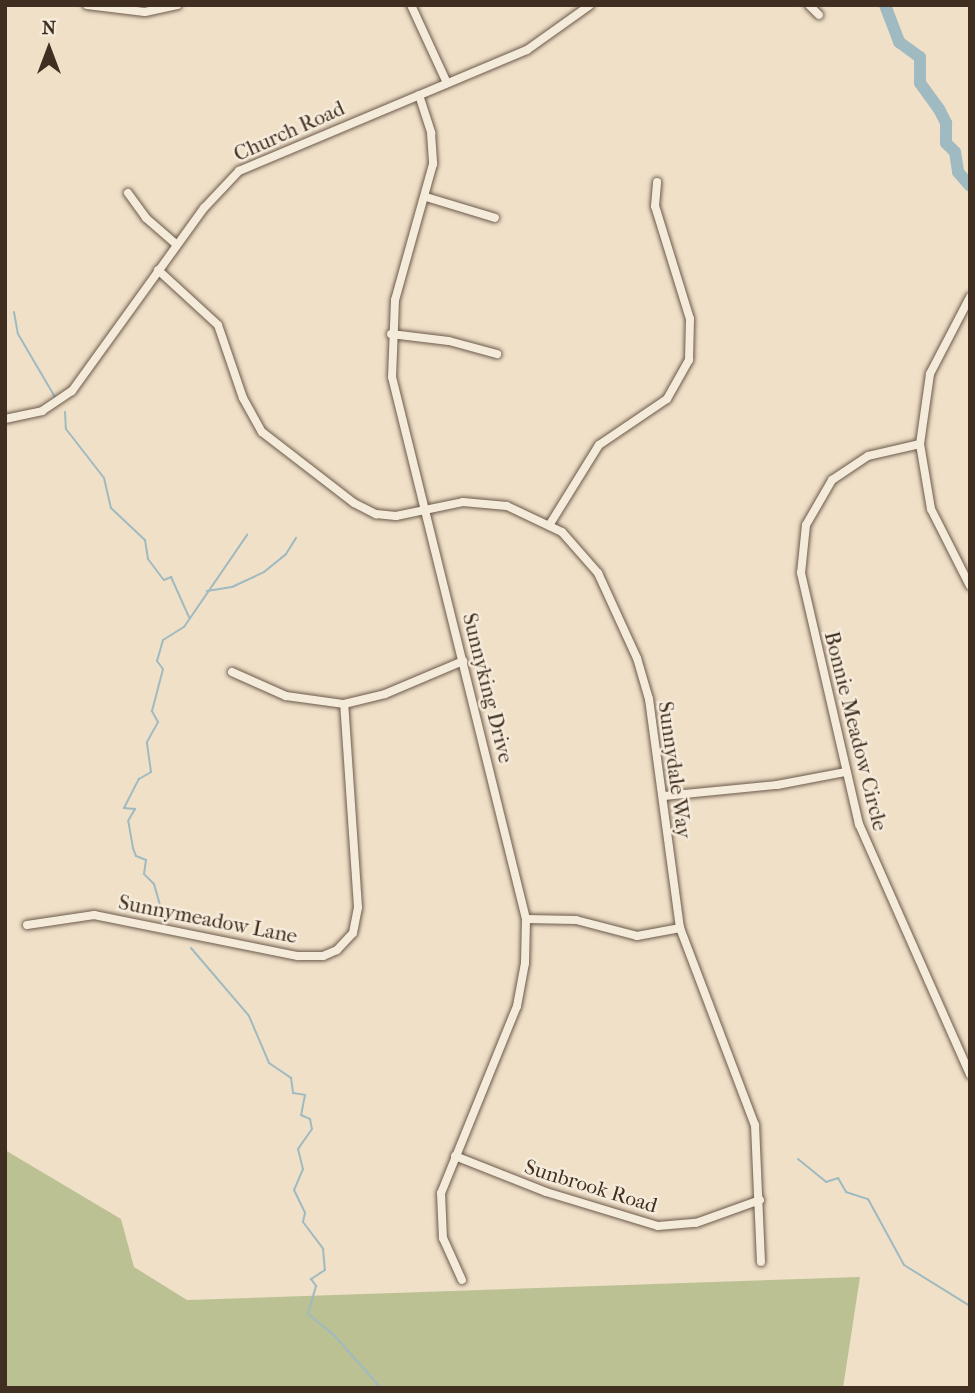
<!DOCTYPE html>
<style>
body{margin:0}
#map{position:relative;width:975px;height:1393px;overflow:hidden;background:#f0e0c8;font-family:"IM FELL French Canon",serif}
div>[style]{position:absolute}
.green>*{inset:0;background:#bcc194}
.stream>*{height:2px;margin:-1px;padding:0 1px;transform-origin:1px;border-radius:1px;background:#9fbac0}
.river>*{height:12px;margin:-6px;padding:0 6px;transform-origin:6px;border-radius:6px;background:#9fbac0}
.roads{filter:drop-shadow(0 0 2px #6c5a4b) drop-shadow(0 0 2px #6c5a4b)}
.minor>*{height:8px;margin:-4px;padding:0 4px;transform-origin:4px;border-radius:4px;background:#f5ebdb}
span{translate:-50% -50%;white-space:nowrap;text-align:center;line-height:1.15;-webkit-text-stroke:5px #f5ebdb;paint-order:stroke}
.street-label{font-size:21px;color:#402e21}
.frame{position:absolute;inset:0;border:7px solid #402e21;pointer-events:none}
.north{position:absolute;left:14px;top:14px;width:70px;height:70px;-webkit-text-stroke:5px #f5ebdb;paint-order:stroke;rotate:0deg;font-size:19px;font-weight:700;line-height:28px;text-align:center;color:#402e21}
.north::after{content:'';display:block;margin:auto;width:24px;height:32px;background:#402e21;clip-path:polygon(50% 0,100% 100%,50% 72%,0 100%)}
</style>
<div id="map">
<div class="green">
<div style="clip-path:polygon(5px 1150px,121px 1219px,134px 1267px,187px 1300px,860px 1277px,843px 1388px,5px 1388px)"></div>
</div>
<div class="stream">
<div style="left:14px;top:312px;width:22px;rotate:80deg"></div>
<div style="left:18px;top:334px;width:73px;rotate:59.6deg"></div>
<div style="left:65px;top:412px;width:17px;rotate:87deg"></div>
<div style="left:66px;top:429px;width:62px;rotate:52.2deg"></div>
<div style="left:104px;top:478px;width:31px;rotate:77deg"></div>
<div style="left:111px;top:508px;width:47px;rotate:43.3deg"></div>
<div style="left:145px;top:540px;width:19px;rotate:81deg"></div>
<div style="left:148px;top:559px;width:26px;rotate:53deg"></div>
<div style="left:164px;top:580px;width:8px;rotate:-23deg"></div>
<div style="left:171px;top:577px;width:44px;rotate:65.8deg"></div>
<div style="left:207px;top:591px;width:25px;rotate:-9deg"></div>
<div style="left:232px;top:587px;width:35px;rotate:-25deg"></div>
<div style="left:264px;top:572px;width:28px;rotate:-39deg"></div>
<div style="left:286px;top:554px;width:19px;rotate:-58deg"></div>
<div style="left:162px;top:912px;width:29px;rotate:-106deg"></div>
<div style="left:154px;top:884px;width:14px;rotate:-135deg"></div>
<div style="left:144px;top:874px;width:14px;rotate:-82deg"></div>
<div style="left:146px;top:860px;width:11px;rotate:-158deg"></div>
<div style="left:136px;top:856px;width:9px;rotate:-111deg"></div>
<div style="left:133px;top:848px;width:27px;rotate:-100deg"></div>
<div style="left:128px;top:821px;width:14px;rotate:-60deg"></div>
<div style="left:135px;top:809px;width:11px;rotate:-175deg"></div>
<div style="left:124px;top:808px;width:33px;rotate:-63deg"></div>
<div style="left:139px;top:779px;width:14px;rotate:-30deg"></div>
<div style="left:151px;top:772px;width:30px;rotate:-98deg"></div>
<div style="left:147px;top:742px;width:23px;rotate:-61deg"></div>
<div style="left:158px;top:722px;width:13px;rotate:-119deg"></div>
<div style="left:152px;top:711px;width:43px;rotate:-75.3deg"></div>
<div style="left:163px;top:669px;width:10px;rotate:-127deg"></div>
<div style="left:157px;top:661px;width:22px;rotate:-74deg"></div>
<div style="left:163px;top:640px;width:25px;rotate:-32deg"></div>
<div style="left:184px;top:627px;width:112px;rotate:-55.6deg"></div>
<div style="left:191px;top:948px;width:89px;rotate:49.5deg"></div>
<div style="left:249px;top:1016px;width:51px;rotate:66.9deg"></div>
<div style="left:269px;top:1063px;width:27px;rotate:34deg"></div>
<div style="left:291px;top:1078px;width:15px;rotate:82deg"></div>
<div style="left:293px;top:1093px;width:12px;rotate:9deg"></div>
<div style="left:305px;top:1095px;width:20px;rotate:101deg"></div>
<div style="left:301px;top:1115px;width:10px;rotate:24deg"></div>
<div style="left:310px;top:1119px;width:10px;rotate:79deg"></div>
<div style="left:312px;top:1129px;width:24px;rotate:125deg"></div>
<div style="left:298px;top:1149px;width:21px;rotate:76deg"></div>
<div style="left:303px;top:1169px;width:23px;rotate:113deg"></div>
<div style="left:294px;top:1190px;width:25px;rotate:64deg"></div>
<div style="left:305px;top:1213px;width:9px;rotate:103deg"></div>
<div style="left:303px;top:1222px;width:34px;rotate:53deg"></div>
<div style="left:323px;top:1249px;width:21px;rotate:85deg"></div>
<div style="left:325px;top:1270px;width:17px;rotate:147deg"></div>
<div style="left:311px;top:1279px;width:9px;rotate:54deg"></div>
<div style="left:316px;top:1286px;width:29px;rotate:106deg"></div>
<div style="left:308px;top:1314px;width:32px;rotate:39deg"></div>
<div style="left:333px;top:1334px;width:72px;rotate:48.4deg"></div>
<div style="left:798px;top:1159px;width:36px;rotate:39deg"></div>
<div style="left:826px;top:1182px;width:13px;rotate:-18deg"></div>
<div style="left:838px;top:1178px;width:16px;rotate:60deg"></div>
<div style="left:846px;top:1192px;width:23px;rotate:18deg"></div>
<div style="left:868px;top:1199px;width:75px;rotate:61.4deg"></div>
<div style="left:904px;top:1265px;width:78px;rotate:31.8deg"></div>
</div>
<div class="river">
<div style="left:885px;top:5px;width:40px;rotate:69deg"></div>
<div style="left:899px;top:42px;width:26px;rotate:36deg"></div>
<div style="left:920px;top:57px;width:26px;rotate:90deg"></div>
<div style="left:920px;top:83px;width:32px;rotate:54deg"></div>
<div style="left:939px;top:109px;width:16px;rotate:63deg"></div>
<div style="left:946px;top:123px;width:20px;rotate:90deg"></div>
<div style="left:946px;top:143px;width:13px;rotate:45deg"></div>
<div style="left:955px;top:152px;width:20px;rotate:81deg"></div>
<div style="left:958px;top:172px;width:18px;rotate:49deg"></div>
</div>
<div class="roads">
<div class="minor">
<div style="left:87px;top:5px;width:58px;rotate:6.9deg"></div>
<div style="left:145px;top:12px;width:33px;rotate:-12deg"></div>
<div style="left:411px;top:5px;width:86px;rotate:65.2deg"></div>
<div style="left:809px;top:5px;width:14px;rotate:45deg"></div>
<div style="left:419px;top:95px;width:40px;rotate:72deg"></div>
<div style="left:431px;top:133px;width:31px;rotate:86deg"></div>
<div style="left:433px;top:164px;width:141px;rotate:105.6deg"></div>
<div style="left:395px;top:300px;width:77px;rotate:92.2deg"></div>
<div style="left:392px;top:377px;width:558px;rotate:76.11deg"></div>
<div style="left:526px;top:919px;width:44px;rotate:91.3deg"></div>
<div style="left:525px;top:963px;width:44px;rotate:100.5deg"></div>
<div style="left:517px;top:1006px;width:202px;rotate:112.1deg"></div>
<div style="left:441px;top:1193px;width:45px;rotate:87.5deg"></div>
<div style="left:443px;top:1238px;width:46px;rotate:65.7deg"></div>
<div style="left:128px;top:193px;width:31px;rotate:54deg"></div>
<div style="left:146px;top:218px;width:40px;rotate:41deg"></div>
<div style="left:426px;top:197px;width:72px;rotate:16.9deg"></div>
<div style="left:158px;top:270px;width:81px;rotate:42.5deg"></div>
<div style="left:218px;top:325px;width:77px;rotate:71.1deg"></div>
<div style="left:243px;top:398px;width:39px;rotate:61deg"></div>
<div style="left:262px;top:432px;width:116px;rotate:37.7deg"></div>
<div style="left:354px;top:503px;width:25px;rotate:27deg"></div>
<div style="left:376px;top:514px;width:20px;rotate:6deg"></div>
<div style="left:396px;top:516px;width:68px;rotate:-11.8deg"></div>
<div style="left:463px;top:502px;width:44px;rotate:5.2deg"></div>
<div style="left:507px;top:506px;width:61px;rotate:25.3deg"></div>
<div style="left:562px;top:532px;width:55px;rotate:48.7deg"></div>
<div style="left:598px;top:573px;width:94px;rotate:65.4deg"></div>
<div style="left:637px;top:658px;width:43px;rotate:73.7deg"></div>
<div style="left:649px;top:699px;width:231px;rotate:82.3deg"></div>
<div style="left:680px;top:928px;width:211px;rotate:69.2deg"></div>
<div style="left:755px;top:1125px;width:137px;rotate:87.5deg"></div>
<div style="left:970px;top:297px;width:87px;rotate:117.5deg"></div>
<div style="left:930px;top:374px;width:71px;rotate:98.1deg"></div>
<div style="left:920px;top:444px;width:66px;rotate:80.4deg"></div>
<div style="left:931px;top:509px;width:86px;rotate:63.1deg"></div>
<div style="left:391px;top:334px;width:58px;rotate:6.9deg"></div>
<div style="left:449px;top:341px;width:50px;rotate:15.2deg"></div>
<div style="left:5px;top:419px;width:38px;rotate:-12deg"></div>
<div style="left:42px;top:411px;width:36px;rotate:-34deg"></div>
<div style="left:72px;top:391px;width:226px;rotate:-54.2deg"></div>
<div style="left:204px;top:208px;width:51px;rotate:-46.6deg"></div>
<div style="left:239px;top:171px;width:312px;rotate:-22.8deg"></div>
<div style="left:527px;top:50px;width:77px;rotate:-35.5deg"></div>
<div style="left:920px;top:444px;width:53px;rotate:167deg"></div>
<div style="left:868px;top:456px;width:43px;rotate:146.3deg"></div>
<div style="left:832px;top:480px;width:52px;rotate:120deg"></div>
<div style="left:806px;top:525px;width:48px;rotate:95.9deg"></div>
<div style="left:801px;top:573px;width:258px;rotate:77deg"></div>
<div style="left:859px;top:824px;width:274px;rotate:66.1deg"></div>
<div style="left:550px;top:524px;width:93px;rotate:-58.2deg"></div>
<div style="left:599px;top:445px;width:82px;rotate:-34.1deg"></div>
<div style="left:667px;top:399px;width:45px;rotate:-60.6deg"></div>
<div style="left:689px;top:360px;width:41px;rotate:-88.6deg"></div>
<div style="left:690px;top:319px;width:118px;rotate:-107.2deg"></div>
<div style="left:655px;top:206px;width:24px;rotate:-85deg"></div>
<div style="left:232px;top:672px;width:59px;rotate:24deg"></div>
<div style="left:286px;top:696px;width:59px;rotate:7.9deg"></div>
<div style="left:344px;top:704px;width:42px;rotate:-13.7deg"></div>
<div style="left:385px;top:694px;width:85px;rotate:-22.9deg"></div>
<div style="left:664px;top:796px;width:114px;rotate:-5.6deg"></div>
<div style="left:777px;top:785px;width:69px;rotate:-10.8deg"></div>
<div style="left:526px;top:919px;width:50px;rotate:1.1deg"></div>
<div style="left:576px;top:920px;width:63px;rotate:14.7deg"></div>
<div style="left:637px;top:936px;width:44px;rotate:-10.5deg"></div>
<div style="left:27px;top:925px;width:68px;rotate:-8.5deg"></div>
<div style="left:94px;top:915px;width:208px;rotate:11.4deg"></div>
<div style="left:298px;top:956px;width:25px"></div>
<div style="left:323px;top:956px;width:15px;rotate:-23deg"></div>
<div style="left:337px;top:950px;width:23px;rotate:-47deg"></div>
<div style="left:353px;top:933px;width:26px;rotate:-79deg"></div>
<div style="left:358px;top:907px;width:203px;rotate:-93.9deg"></div>
<div style="left:455px;top:1156px;width:98px;rotate:21.6deg"></div>
<div style="left:546px;top:1192px;width:117px;rotate:16.9deg"></div>
<div style="left:658px;top:1226px;width:38px;rotate:-5deg"></div>
<div style="left:696px;top:1223px;width:68px;rotate:-19.8deg"></div>
</div>
</div>
<div class="street-label">
<span style="left:289px;top:131px;rotate:-24deg">Church Road</span>
<span style="left:488px;top:688px;rotate:76deg">Sunnyking Drive</span>
<span style="left:856px;top:731px;rotate:76deg">Bonnie Meadow Circle</span>
<span style="left:675px;top:770px;rotate:82deg">Sunnydale Way</span>
<span style="left:208px;top:919px;rotate:11deg">Sunnymeadow Lane</span>
<span style="left:591px;top:1186px;rotate:17deg">Sunbrook Road</span>
</div>
<div class="frame"></div>
<div class="north">N</div>
</div>
